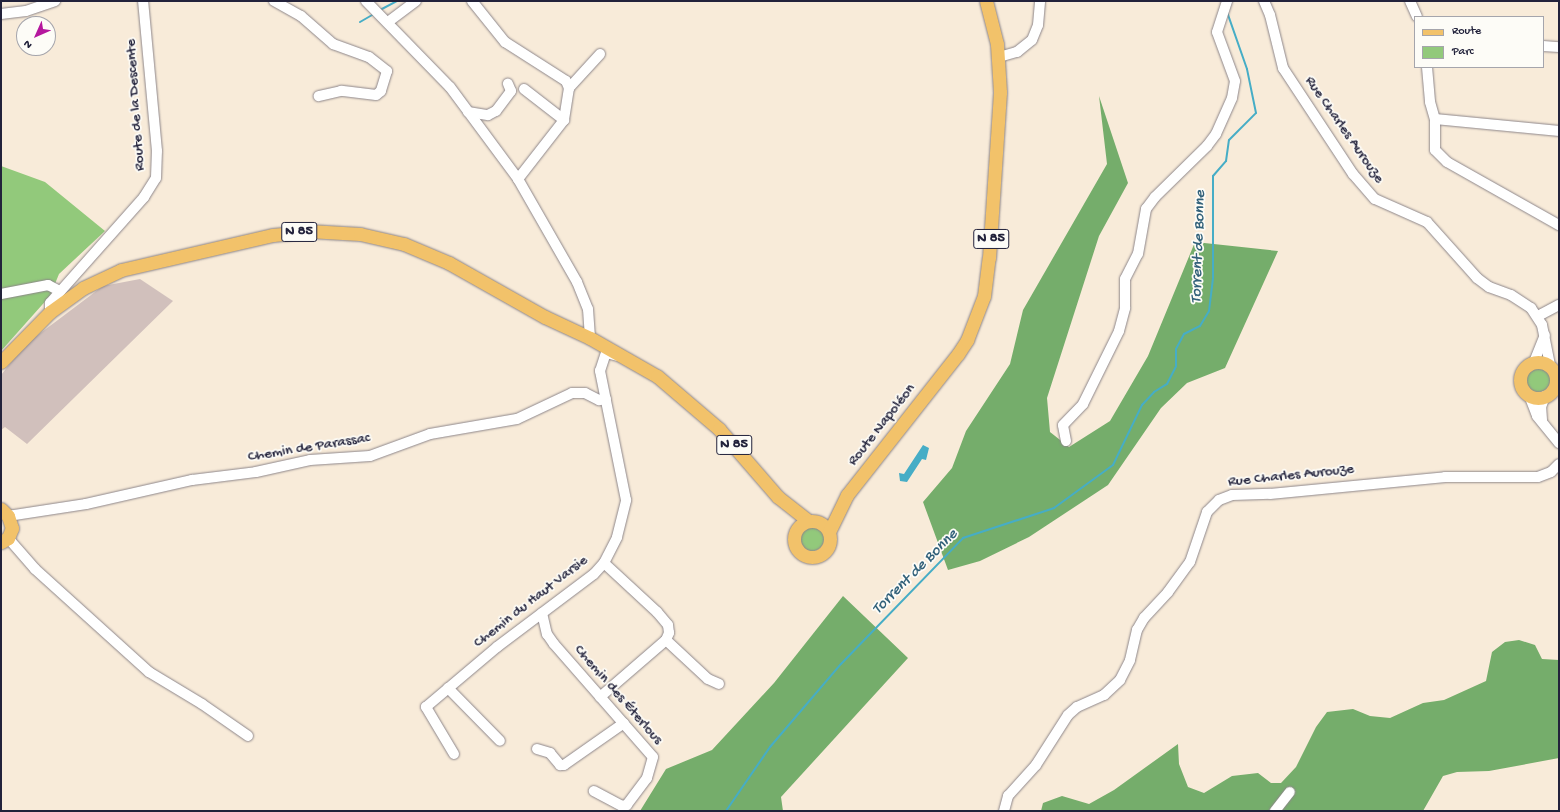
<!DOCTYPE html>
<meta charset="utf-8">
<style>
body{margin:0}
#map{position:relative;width:1560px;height:812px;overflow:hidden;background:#f8ebd9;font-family:"Gochi Hand",sans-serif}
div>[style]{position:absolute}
.industrial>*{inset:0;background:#d1c0bc}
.green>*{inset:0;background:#92c97b}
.round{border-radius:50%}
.forest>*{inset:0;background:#75ad6b}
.water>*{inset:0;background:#46adc6}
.stream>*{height:2px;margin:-1px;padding:0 1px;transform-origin:1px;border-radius:1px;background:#46adc6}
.roads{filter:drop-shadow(0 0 1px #8d868a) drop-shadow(0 0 1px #8d868a)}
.minor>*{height:10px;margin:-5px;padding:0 5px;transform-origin:5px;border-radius:5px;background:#fff}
.major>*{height:13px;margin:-6.5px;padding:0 6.5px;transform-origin:6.5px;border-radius:6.5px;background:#f2c26a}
.major>.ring{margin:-6.5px;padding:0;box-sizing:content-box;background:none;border:13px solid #f2c26a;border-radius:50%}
span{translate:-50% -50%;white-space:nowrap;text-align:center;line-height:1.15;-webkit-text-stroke:3.5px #fdfcf7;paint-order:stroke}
.shield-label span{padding:1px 3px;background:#fdfcf7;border:1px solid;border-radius:3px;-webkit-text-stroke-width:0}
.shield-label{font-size:14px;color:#22223b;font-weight:700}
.street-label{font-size:15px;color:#22223b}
.water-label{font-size:16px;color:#32617a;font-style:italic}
.frame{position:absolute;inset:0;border:2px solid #22223b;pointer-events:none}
.legend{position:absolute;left:1414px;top:16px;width:130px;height:52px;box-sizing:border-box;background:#fdfcf7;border:1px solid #a5a5ac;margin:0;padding:5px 7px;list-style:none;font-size:12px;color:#22223b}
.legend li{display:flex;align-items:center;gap:8px;height:20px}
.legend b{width:20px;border:1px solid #a5a5ac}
.north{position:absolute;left:16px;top:16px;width:40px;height:40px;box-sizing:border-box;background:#fdfcf7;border:1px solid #a5a5ac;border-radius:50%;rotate:225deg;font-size:11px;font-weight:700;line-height:16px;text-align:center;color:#22223b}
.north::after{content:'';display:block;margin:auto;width:14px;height:18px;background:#b5179e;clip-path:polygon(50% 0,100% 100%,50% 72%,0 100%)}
</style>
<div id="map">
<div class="industrial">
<div style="clip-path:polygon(140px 279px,173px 301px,27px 444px,5px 427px,1px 430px,1px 375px,26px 344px,103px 286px)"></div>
</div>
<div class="green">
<div style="clip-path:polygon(1px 166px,45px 182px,105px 231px,59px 274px,50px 296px,1px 351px)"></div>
<div class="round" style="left:1525px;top:366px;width:26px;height:26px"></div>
<div class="round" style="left:800px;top:527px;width:24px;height:24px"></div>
</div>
<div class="forest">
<div style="clip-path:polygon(1099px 96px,1128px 183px,1099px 236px,1047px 398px,1050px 432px,1069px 447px,1110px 421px,1148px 356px,1195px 242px,1278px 251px,1225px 368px,1187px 383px,1161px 408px,1108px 485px,1029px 537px,980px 561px,948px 570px,923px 502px,952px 468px,966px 431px,1010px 364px,1023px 310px,1107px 164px)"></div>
<div style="clip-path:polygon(843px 596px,908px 658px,781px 797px,783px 811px,640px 811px,666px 769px,712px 750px,774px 683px)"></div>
<div style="clip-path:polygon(1519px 640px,1535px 645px,1542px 659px,1559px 660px,1559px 758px,1489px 771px,1457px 772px,1443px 776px,1423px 811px,1041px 811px,1043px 803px,1062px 796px,1089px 804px,1114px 790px,1178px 744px,1179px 764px,1188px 787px,1204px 793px,1232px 776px,1258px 773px,1271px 783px,1281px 783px,1296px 767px,1316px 727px,1327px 712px,1353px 709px,1370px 716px,1390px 718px,1423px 703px,1444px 700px,1486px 681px,1492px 652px,1505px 642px)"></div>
</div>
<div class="water">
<div style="clip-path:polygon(923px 445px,929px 448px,926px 460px,922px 459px,907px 482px,900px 481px,899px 473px,904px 474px)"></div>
</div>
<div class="stream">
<div style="left:380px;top:10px;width:19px;rotate:-28deg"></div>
<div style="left:360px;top:22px;width:16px;rotate:-30deg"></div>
<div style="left:726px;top:811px;width:78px;rotate:-55.5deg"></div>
<div style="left:770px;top:747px;width:109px;rotate:-49.5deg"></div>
<div style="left:841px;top:664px;width:175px;rotate:-45.9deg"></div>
<div style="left:963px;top:538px;width:96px;rotate:-18.2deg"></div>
<div style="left:1054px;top:508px;width:73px;rotate:-36.1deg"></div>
<div style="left:1113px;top:465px;width:67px;rotate:-64.2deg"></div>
<div style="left:1142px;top:405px;width:18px;rotate:-47deg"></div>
<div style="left:1154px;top:392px;width:15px;rotate:-32deg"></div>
<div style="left:1167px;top:384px;width:20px;rotate:-63deg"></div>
<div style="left:1176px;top:366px;width:17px;rotate:-90deg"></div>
<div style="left:1176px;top:349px;width:17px;rotate:-62deg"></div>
<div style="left:1184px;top:334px;width:18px;rotate:-27deg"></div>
<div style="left:1200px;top:326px;width:17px;rotate:-59deg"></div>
<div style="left:1209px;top:311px;width:33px;rotate:-83deg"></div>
<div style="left:1213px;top:278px;width:102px;rotate:-90deg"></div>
<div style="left:1213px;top:176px;width:20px;rotate:-49deg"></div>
<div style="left:1226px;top:161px;width:21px;rotate:-82deg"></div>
<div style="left:1229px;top:140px;width:38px;rotate:-45deg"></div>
<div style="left:1256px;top:113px;width:45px;rotate:-101.6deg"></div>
<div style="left:1247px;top:69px;width:60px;rotate:-109.3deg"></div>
</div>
<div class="roads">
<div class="minor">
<div style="left:274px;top:1px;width:31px;rotate:29deg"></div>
<div style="left:301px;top:16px;width:43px;rotate:41.2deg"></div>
<div style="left:333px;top:44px;width:38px;rotate:20deg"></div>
<div style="left:369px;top:57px;width:23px;rotate:38deg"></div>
<div style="left:387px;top:71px;width:21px;rotate:107deg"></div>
<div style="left:381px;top:91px;width:6px;rotate:141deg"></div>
<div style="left:376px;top:95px;width:35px;rotate:-173deg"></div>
<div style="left:341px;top:91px;width:23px;rotate:167deg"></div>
<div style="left:366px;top:1px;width:120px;rotate:45.7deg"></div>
<div style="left:450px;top:87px;width:114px;rotate:53.5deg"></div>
<div style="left:518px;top:179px;width:119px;rotate:60.2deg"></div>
<div style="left:577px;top:282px;width:29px;rotate:68deg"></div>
<div style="left:588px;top:309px;width:29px;rotate:86deg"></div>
<div style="left:472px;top:1px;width:53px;rotate:51.2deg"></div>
<div style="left:505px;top:42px;width:72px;rotate:32.6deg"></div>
<div style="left:566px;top:81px;width:8px;rotate:67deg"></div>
<div style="left:569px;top:88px;width:32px;rotate:99deg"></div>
<div style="left:564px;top:120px;width:75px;rotate:127.9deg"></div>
<div style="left:1264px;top:1px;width:15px;rotate:67deg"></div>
<div style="left:1270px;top:15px;width:55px;rotate:76.2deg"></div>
<div style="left:1283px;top:68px;width:127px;rotate:56.6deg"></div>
<div style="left:1353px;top:174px;width:33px;rotate:49deg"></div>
<div style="left:1375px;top:199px;width:57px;rotate:23.9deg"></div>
<div style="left:1427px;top:222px;width:75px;rotate:48.2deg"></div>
<div style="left:1477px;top:278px;width:15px;rotate:37deg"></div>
<div style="left:1489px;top:287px;width:23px;rotate:20deg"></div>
<div style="left:1511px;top:295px;width:24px;rotate:33deg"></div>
<div style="left:1531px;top:308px;width:20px;rotate:57deg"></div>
<div style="left:1542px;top:325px;width:41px;rotate:78.7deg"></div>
<div style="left:1410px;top:1px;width:17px;rotate:66deg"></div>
<div style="left:1px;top:14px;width:25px;rotate:-7deg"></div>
<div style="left:26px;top:11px;width:31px;rotate:-19deg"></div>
<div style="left:388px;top:22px;width:35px;rotate:-37deg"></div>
<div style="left:1543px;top:46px;width:16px;rotate:4deg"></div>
<div style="left:999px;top:57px;width:19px;rotate:-16deg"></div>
<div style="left:1017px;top:52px;width:19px;rotate:-39deg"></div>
<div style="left:1032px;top:40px;width:16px;rotate:-68deg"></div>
<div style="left:1038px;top:25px;width:24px;rotate:-85deg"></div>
<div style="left:1427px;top:67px;width:35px;rotate:85deg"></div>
<div style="left:1430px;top:102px;width:18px;rotate:74deg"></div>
<div style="left:1435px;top:119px;width:31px;rotate:90deg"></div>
<div style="left:1435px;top:150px;width:17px;rotate:45deg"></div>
<div style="left:1447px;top:162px;width:129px;rotate:29.4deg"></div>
<div style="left:569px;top:88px;width:46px;rotate:-47.6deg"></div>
<div style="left:524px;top:89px;width:51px;rotate:37.8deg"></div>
<div style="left:468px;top:112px;width:20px;rotate:9deg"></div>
<div style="left:488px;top:115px;width:9px;rotate:-27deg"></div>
<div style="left:496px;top:111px;width:25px;rotate:-53deg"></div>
<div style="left:511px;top:91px;width:8px;rotate:-113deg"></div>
<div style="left:1435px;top:119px;width:125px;rotate:5.5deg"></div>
<div style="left:1px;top:294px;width:48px;rotate:-10.8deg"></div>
<div style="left:48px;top:285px;width:13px;rotate:27deg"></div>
<div style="left:50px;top:312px;width:9px;rotate:-90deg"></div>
<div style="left:50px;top:303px;width:142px;rotate:-48.4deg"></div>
<div style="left:144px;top:197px;width:22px;rotate:-58deg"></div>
<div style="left:156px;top:178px;width:27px;rotate:-88deg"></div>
<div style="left:157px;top:151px;width:151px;rotate:-95.3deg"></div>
<div style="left:1538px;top:316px;width:24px;rotate:-28deg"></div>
<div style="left:1534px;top:362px;width:29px;rotate:-68deg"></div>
<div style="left:1529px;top:395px;width:22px;rotate:69deg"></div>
<div style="left:1537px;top:416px;width:35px;rotate:51deg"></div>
<div style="left:1542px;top:420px;width:13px;rotate:-94deg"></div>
<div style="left:1541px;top:407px;width:12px;rotate:-70deg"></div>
<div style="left:1066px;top:441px;width:16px;rotate:-101deg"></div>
<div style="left:1063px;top:425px;width:29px;rotate:-46deg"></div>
<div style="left:1083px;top:404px;width:81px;rotate:-63.7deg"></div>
<div style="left:1119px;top:331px;width:24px;rotate:-75deg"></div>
<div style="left:1125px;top:308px;width:29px;rotate:-90deg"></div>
<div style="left:1125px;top:279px;width:28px;rotate:-63deg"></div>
<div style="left:1138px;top:254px;width:46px;rotate:-79.9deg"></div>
<div style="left:1146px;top:209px;width:15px;rotate:-53deg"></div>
<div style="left:1155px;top:197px;width:73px;rotate:-44.4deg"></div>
<div style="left:1207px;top:146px;width:15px;rotate:-53deg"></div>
<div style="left:1216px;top:134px;width:39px;rotate:-66deg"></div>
<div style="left:1232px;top:98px;width:17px;rotate:-80deg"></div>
<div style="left:1235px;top:81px;width:52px;rotate:-110.2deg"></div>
<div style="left:1217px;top:32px;width:33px;rotate:-72deg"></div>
<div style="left:8px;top:516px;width:79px;rotate:-8.7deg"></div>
<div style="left:86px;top:504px;width:109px;rotate:-12.8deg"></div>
<div style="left:192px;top:480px;width:64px;rotate:-7.1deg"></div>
<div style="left:256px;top:472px;width:55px;rotate:-12.5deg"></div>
<div style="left:310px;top:460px;width:60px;rotate:-3.8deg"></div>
<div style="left:370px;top:456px;width:64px;rotate:-20.1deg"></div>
<div style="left:430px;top:434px;width:88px;rotate:-9.8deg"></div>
<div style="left:517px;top:419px;width:61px;rotate:-25.3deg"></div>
<div style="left:572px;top:393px;width:13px"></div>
<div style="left:585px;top:393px;width:16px;rotate:27deg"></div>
<div style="left:599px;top:400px;width:7px;rotate:-8deg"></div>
<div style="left:8px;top:538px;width:41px;rotate:48.9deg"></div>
<div style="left:35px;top:569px;width:154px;rotate:42.1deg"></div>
<div style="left:149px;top:672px;width:62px;rotate:31.1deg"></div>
<div style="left:202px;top:704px;width:56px;rotate:34.8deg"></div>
<div style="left:542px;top:613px;width:22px;rotate:77deg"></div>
<div style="left:547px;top:634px;width:12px;rotate:55deg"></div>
<div style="left:554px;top:644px;width:150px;rotate:48.8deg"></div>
<div style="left:653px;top:757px;width:22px;rotate:106deg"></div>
<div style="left:647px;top:778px;width:34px;rotate:127deg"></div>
<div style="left:627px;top:805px;width:5px;rotate:169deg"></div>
<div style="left:622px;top:806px;width:32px;rotate:-152deg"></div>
<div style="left:666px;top:640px;width:57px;rotate:42.9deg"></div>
<div style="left:708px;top:679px;width:12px;rotate:24deg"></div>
<div style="left:448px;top:688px;width:74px;rotate:45.5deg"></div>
<div style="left:600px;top:697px;width:87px;rotate:-40.8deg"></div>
<div style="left:666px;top:640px;width:8px;rotate:-67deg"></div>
<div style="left:669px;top:633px;width:8px;rotate:-97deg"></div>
<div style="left:668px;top:625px;width:17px;rotate:-130deg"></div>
<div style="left:657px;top:612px;width:72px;rotate:-137.2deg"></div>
<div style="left:537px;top:749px;width:14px;rotate:17deg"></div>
<div style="left:550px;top:753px;width:16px;rotate:50deg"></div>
<div style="left:560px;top:765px;width:4px"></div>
<div style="left:564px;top:765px;width:73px;rotate:-35deg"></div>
<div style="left:454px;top:754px;width:55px;rotate:-120.8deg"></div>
<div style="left:426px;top:707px;width:93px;rotate:-40.2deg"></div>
<div style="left:497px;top:647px;width:121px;rotate:-37deg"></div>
<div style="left:594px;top:574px;width:15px;rotate:-48deg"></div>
<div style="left:604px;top:563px;width:29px;rotate:-63deg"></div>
<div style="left:617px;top:537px;width:38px;rotate:-76deg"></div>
<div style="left:626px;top:500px;width:132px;rotate:-101.4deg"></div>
<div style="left:600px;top:371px;width:19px;rotate:-72deg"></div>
<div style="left:606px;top:353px;width:12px;rotate:14deg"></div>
<div style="left:1004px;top:811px;width:16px;rotate:-75deg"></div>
<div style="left:1008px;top:796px;width:42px;rotate:-47.9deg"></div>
<div style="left:1036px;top:765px;width:59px;rotate:-57.4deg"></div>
<div style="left:1068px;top:715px;width:12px;rotate:-42deg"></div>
<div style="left:1077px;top:707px;width:30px;rotate:-24deg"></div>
<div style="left:1104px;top:695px;width:22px;rotate:-43deg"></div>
<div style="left:1120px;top:680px;width:22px;rotate:-63deg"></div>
<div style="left:1130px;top:660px;width:31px;rotate:-77deg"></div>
<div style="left:1137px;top:630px;width:14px;rotate:-60deg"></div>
<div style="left:1144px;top:618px;width:35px;rotate:-47deg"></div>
<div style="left:1168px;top:592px;width:37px;rotate:-54deg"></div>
<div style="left:1190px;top:562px;width:53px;rotate:-71.2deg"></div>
<div style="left:1207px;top:512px;width:17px;rotate:-45deg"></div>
<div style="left:1219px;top:500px;width:14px;rotate:-21deg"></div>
<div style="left:1232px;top:495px;width:38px;rotate:-2deg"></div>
<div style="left:1270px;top:494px;width:176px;rotate:-5.5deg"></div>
<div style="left:1445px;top:477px;width:93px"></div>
<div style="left:1538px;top:477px;width:14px;rotate:-21deg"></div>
<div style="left:1551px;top:472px;width:11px;rotate:-45deg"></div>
<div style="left:1275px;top:811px;width:24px;rotate:-52deg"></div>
</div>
<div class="major">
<div style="left:1px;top:362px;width:70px;rotate:-45.6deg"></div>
<div style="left:50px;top:312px;width:41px;rotate:-36deg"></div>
<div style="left:83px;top:288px;width:42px;rotate:-25.3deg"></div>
<div style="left:121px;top:270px;width:156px;rotate:-13deg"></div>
<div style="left:273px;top:235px;width:36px;rotate:-6deg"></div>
<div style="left:309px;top:231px;width:51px;rotate:3.4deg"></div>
<div style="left:360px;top:234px;width:45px;rotate:12.8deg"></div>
<div style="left:404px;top:244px;width:49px;rotate:22.9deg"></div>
<div style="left:449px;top:263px;width:110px;rotate:29.4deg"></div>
<div style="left:545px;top:317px;width:50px;rotate:25deg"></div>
<div style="left:590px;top:338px;width:77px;rotate:29.6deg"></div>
<div style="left:657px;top:376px;width:82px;rotate:40.5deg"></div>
<div style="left:719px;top:429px;width:90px;rotate:49.1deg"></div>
<div style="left:778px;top:497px;width:39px;rotate:38deg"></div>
<div class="ring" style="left:1520px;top:362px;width:23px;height:23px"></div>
<div style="left:1px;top:509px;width:10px;rotate:45deg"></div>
<div style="left:8px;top:516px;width:13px;rotate:72deg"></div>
<div style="left:12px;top:528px;width:11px;rotate:112deg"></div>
<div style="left:8px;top:538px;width:8px;rotate:150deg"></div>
<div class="ring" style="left:794px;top:521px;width:23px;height:23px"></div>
<div style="left:829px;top:532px;width:41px;rotate:-64.1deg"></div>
<div style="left:847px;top:495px;width:179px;rotate:-51.8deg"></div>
<div style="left:958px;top:354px;width:17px;rotate:-57deg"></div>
<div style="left:967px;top:340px;width:47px;rotate:-68.9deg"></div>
<div style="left:984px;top:296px;width:38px;rotate:-83deg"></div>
<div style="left:989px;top:258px;width:166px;rotate:-86.2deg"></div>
<div style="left:1000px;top:92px;width:48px;rotate:-93.6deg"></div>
<div style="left:997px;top:44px;width:44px;rotate:-104.3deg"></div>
</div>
</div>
<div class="shield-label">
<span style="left:299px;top:232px">N 85</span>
<span style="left:991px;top:239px">N 85</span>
<span style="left:734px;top:445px">N 85</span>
</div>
<div class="street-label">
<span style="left:136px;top:105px;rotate:-94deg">Route de la Descente</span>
<span style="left:1344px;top:130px;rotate:55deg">Rue Charles Aurouze</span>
<span style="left:882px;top:425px;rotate:-52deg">Route Napoléon</span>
<span style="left:309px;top:448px;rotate:-9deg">Chemin de Parassac</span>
<span style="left:1291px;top:476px;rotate:-6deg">Rue Charles Aurouze</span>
<span style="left:531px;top:602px;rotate:-38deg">Chemin du Haut Varsie</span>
<span style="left:618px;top:695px;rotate:49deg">Chemin des Éterlous</span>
</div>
<div class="water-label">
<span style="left:1200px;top:247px;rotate:-88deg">Torrent de Bonne</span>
<span style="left:916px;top:573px;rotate:-45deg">Torrent de Bonne</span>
</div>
<div class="frame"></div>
<ul class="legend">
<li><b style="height:5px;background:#f2c26a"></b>Route</li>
<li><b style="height:11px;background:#92c97b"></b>Parc</li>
</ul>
<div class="north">N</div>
</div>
